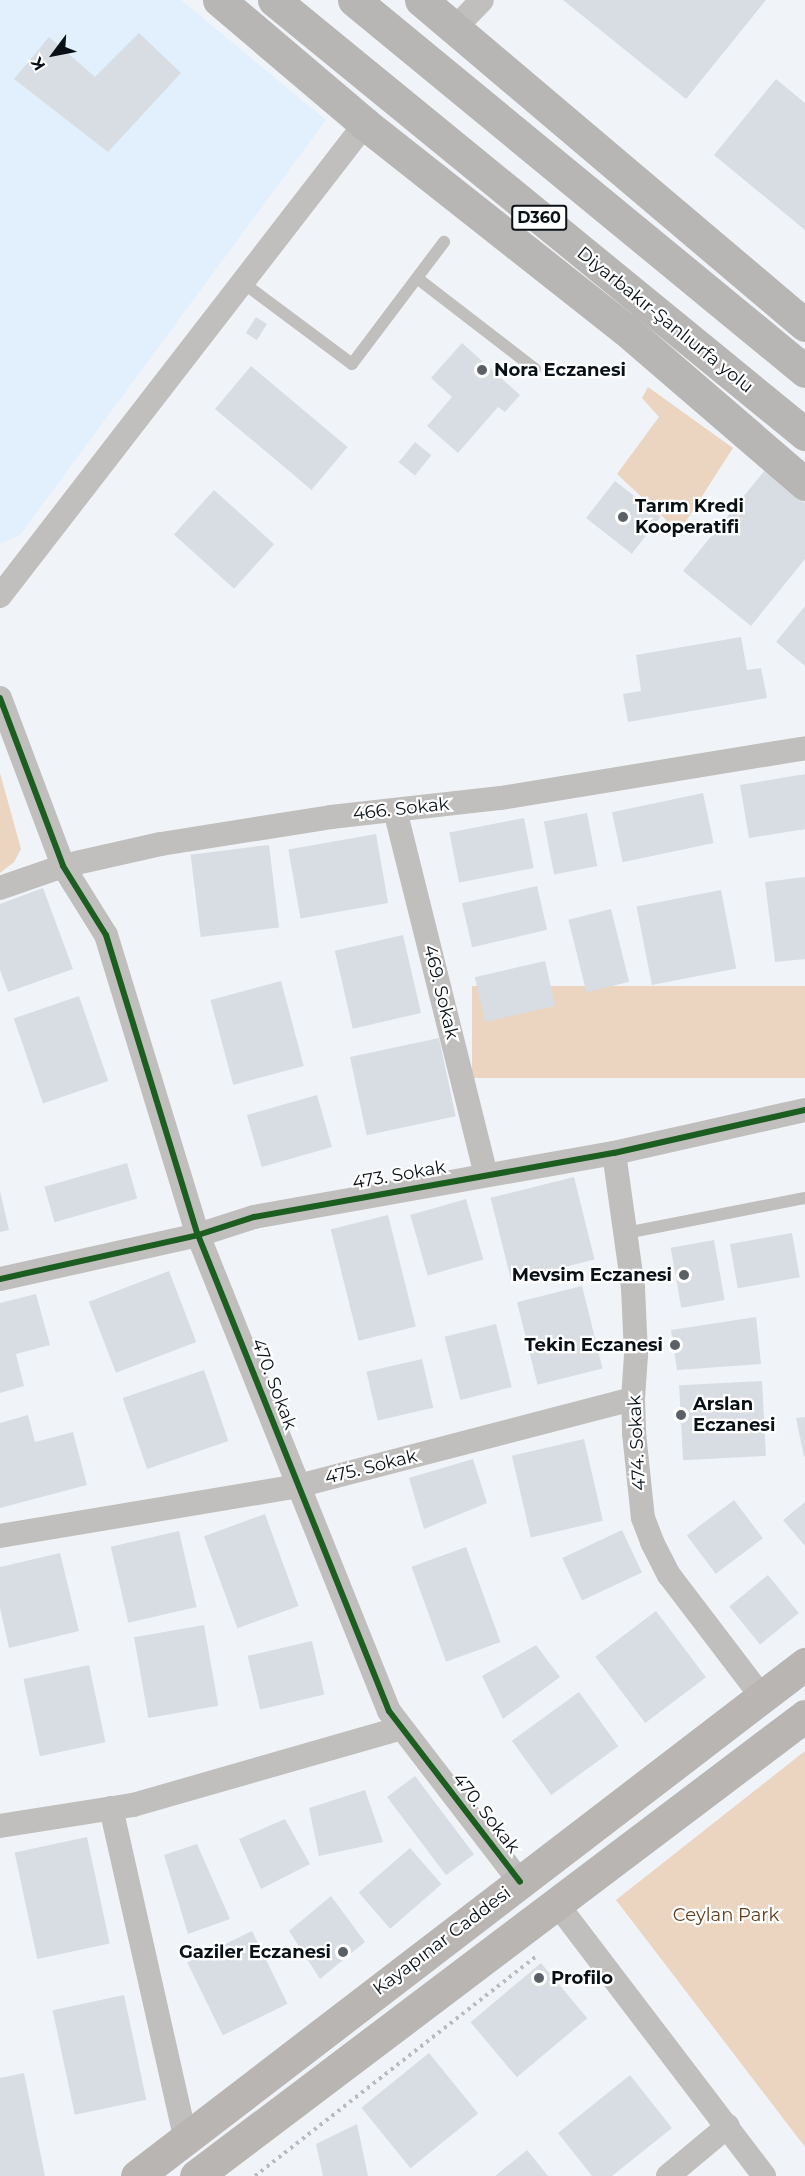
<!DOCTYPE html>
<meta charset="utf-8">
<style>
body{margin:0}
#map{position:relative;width:805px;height:2176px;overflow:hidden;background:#f0f4f8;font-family:Montserrat,sans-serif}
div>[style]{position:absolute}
.built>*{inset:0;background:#e1f0fc}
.green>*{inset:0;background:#ebd4c0;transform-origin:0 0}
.building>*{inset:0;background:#d7dde2;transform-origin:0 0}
.path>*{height:4px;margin-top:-2px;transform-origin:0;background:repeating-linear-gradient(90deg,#bbb 0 3px,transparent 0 7.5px)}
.service>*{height:12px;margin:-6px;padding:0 6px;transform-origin:6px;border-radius:6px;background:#c1bfbe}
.minor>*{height:24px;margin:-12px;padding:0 12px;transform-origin:12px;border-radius:12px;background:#c1bfbe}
.secondary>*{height:33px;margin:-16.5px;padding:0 16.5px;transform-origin:16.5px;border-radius:16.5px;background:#b8b5b3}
.trunk>*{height:33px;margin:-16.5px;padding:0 16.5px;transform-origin:16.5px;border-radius:16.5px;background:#b8b6b4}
.cycleway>*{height:6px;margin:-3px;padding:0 3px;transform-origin:3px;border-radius:3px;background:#1b5e20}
.dots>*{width:16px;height:16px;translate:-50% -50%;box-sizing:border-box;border:3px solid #fff;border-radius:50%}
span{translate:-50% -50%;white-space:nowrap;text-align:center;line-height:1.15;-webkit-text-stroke:4.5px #fff;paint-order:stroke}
.shield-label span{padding:2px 4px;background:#fff;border:2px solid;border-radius:4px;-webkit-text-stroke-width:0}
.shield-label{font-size:16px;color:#091117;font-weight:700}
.street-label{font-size:18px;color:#091117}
.poi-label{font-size:18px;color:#091117;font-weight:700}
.left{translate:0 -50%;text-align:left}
.right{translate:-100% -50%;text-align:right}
.park-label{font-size:18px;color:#623c19}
.north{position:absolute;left:24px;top:24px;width:60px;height:60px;-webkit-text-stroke:4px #fff;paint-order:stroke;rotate:238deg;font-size:16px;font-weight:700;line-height:24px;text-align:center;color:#091117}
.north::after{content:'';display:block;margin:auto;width:21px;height:27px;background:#091117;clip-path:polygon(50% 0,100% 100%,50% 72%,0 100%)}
</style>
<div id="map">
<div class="built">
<div style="clip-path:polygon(0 0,181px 0,326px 120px,20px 535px,0 544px)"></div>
</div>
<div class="green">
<div style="clip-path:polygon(648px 387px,733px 448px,679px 532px,617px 474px,659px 417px,642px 398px)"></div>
<div style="clip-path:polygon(0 773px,21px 849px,14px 862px,0 873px)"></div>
<div style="left:805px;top:986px;width:92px;height:333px;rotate:90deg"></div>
<div style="clip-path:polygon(805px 1751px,805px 2147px,616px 1900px)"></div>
</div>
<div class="building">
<div style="clip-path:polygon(563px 0,766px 0,686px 99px)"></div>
<div style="clip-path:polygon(139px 33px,181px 73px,108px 152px,14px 79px,49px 37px,95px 77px)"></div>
<div style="clip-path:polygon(776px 79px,805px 103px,805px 230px,714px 155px)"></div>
<div style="left:256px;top:317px;width:13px;height:19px;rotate:32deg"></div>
<div style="clip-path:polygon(462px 343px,520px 395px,505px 412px,498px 407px,458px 453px,427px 426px,452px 397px,431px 378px)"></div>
<div style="left:251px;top:366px;width:126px;height:56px;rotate:40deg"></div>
<div style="left:415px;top:442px;width:21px;height:26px;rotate:39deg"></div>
<div style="clip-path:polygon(765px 470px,805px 503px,805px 559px,751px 626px,683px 571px)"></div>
<div style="left:615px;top:481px;width:58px;height:47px;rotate:38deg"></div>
<div style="left:214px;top:490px;width:81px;height:60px;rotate:42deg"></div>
<div style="clip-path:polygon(805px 606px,805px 666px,776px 642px)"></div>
<div style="clip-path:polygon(741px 637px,747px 670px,761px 668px,767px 698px,628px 722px,623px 694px,641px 691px,636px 655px)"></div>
<div style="clip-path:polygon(805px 774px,805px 829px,749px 838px,740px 785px)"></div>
<div style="left:703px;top:793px;width:51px;height:93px;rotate:78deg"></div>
<div style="left:587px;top:813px;width:54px;height:44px;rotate:79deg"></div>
<div style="left:524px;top:818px;width:51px;height:76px;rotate:79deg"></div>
<div style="left:376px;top:834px;width:70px;height:89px;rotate:80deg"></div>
<div style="left:269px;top:845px;width:83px;height:79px;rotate:83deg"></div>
<div style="clip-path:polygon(805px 877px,805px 959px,775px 962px,765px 882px)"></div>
<div style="left:537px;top:886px;width:45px;height:77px;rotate:77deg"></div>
<div style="clip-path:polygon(43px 888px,73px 969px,8px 992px,0 970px,0 904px)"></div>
<div style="left:721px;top:890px;width:80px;height:86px;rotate:79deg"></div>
<div style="left:611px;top:909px;width:75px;height:44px;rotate:76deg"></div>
<div style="left:403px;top:935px;width:80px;height:70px;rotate:77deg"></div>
<div style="left:545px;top:961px;width:46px;height:72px;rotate:77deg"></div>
<div style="left:281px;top:981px;width:88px;height:73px;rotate:75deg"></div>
<div style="left:79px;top:996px;width:90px;height:69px;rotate:71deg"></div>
<div style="left:439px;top:1038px;width:80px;height:91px;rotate:78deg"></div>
<div style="left:317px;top:1095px;width:54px;height:73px;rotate:74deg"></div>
<div style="left:127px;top:1163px;width:37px;height:86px;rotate:74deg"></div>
<div style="left:574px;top:1177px;width:85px;height:86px;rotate:76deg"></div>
<div style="clip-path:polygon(0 1191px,9px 1230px,0 1232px)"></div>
<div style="left:466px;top:1199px;width:63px;height:58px;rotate:74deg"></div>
<div style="left:388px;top:1215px;width:115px;height:59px;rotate:76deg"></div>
<div style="left:792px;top:1233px;width:45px;height:63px;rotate:80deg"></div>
<div style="left:714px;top:1240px;width:61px;height:44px;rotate:80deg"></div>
<div style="left:169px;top:1271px;width:76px;height:86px;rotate:69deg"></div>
<div style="left:582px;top:1286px;width:85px;height:67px;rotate:76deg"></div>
<div style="clip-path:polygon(36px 1294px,50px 1345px,16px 1354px,24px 1386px,0 1393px,0 1303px)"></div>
<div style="clip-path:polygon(756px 1317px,761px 1364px,677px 1370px,671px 1330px)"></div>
<div style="left:496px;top:1324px;width:65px;height:53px;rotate:76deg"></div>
<div style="left:422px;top:1359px;width:50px;height:57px;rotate:77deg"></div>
<div style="left:204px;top:1370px;width:75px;height:86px;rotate:71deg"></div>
<div style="left:762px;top:1381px;width:75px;height:83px;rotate:87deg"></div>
<div style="clip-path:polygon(28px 1415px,35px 1442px,73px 1432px,87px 1485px,0 1508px,0 1423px)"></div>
<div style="clip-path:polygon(805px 1417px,805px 1456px,804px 1457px,796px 1418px)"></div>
<div style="left:584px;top:1439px;width:84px;height:74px;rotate:77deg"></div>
<div style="clip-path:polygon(473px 1459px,487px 1503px,424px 1529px,409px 1478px)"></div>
<div style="left:734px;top:1500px;width:48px;height:59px;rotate:53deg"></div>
<div style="clip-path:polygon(805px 1502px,805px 1546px,783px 1520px)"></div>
<div style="left:265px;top:1514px;width:98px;height:65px;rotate:70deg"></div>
<div style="left:622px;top:1530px;width:47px;height:66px;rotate:65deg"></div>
<div style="left:179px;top:1531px;width:78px;height:70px;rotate:77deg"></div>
<div style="left:466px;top:1547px;width:101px;height:58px;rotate:70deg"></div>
<div style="clip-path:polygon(60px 1553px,79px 1631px,9px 1648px,0 1608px,0 1567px)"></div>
<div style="left:768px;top:1575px;width:49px;height:50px;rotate:51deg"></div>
<div style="left:656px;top:1611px;width:83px;height:76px;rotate:53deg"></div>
<div style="left:204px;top:1625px;width:82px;height:71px;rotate:80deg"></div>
<div style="left:312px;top:1641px;width:55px;height:66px;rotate:77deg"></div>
<div style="clip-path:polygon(536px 1645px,560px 1677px,503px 1719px,482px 1676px)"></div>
<div style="left:89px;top:1665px;width:79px;height:67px;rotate:78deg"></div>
<div style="left:579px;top:1692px;width:67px;height:83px;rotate:54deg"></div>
<div style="left:415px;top:1776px;width:98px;height:35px;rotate:53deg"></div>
<div style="clip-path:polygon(365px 1790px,383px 1842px,319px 1856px,309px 1808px)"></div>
<div style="clip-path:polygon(285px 1819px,310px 1864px,261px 1889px,239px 1839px)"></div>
<div style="left:87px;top:1837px;width:109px;height:74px;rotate:78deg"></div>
<div style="clip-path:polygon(197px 1844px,230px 1919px,188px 1934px,164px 1855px)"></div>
<div style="left:410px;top:1848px;width:48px;height:68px;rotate:49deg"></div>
<div style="clip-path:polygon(331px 1896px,365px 1942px,320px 1979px,289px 1931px)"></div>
<div style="left:252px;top:1931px;width:81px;height:72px;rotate:64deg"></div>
<div style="left:541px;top:1963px;width:72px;height:92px;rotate:50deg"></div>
<div style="left:124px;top:1995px;width:107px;height:73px;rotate:78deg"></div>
<div style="left:429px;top:2053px;width:78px;height:87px;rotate:51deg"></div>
<div style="clip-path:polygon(24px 2073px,45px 2176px,0 2176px,0 2078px)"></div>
<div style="clip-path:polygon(630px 2075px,672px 2128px,612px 2176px,592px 2176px,558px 2133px)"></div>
<div style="clip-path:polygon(357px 2124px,368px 2176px,323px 2176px,316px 2144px)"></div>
<div style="clip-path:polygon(527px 2150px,548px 2176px,495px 2176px)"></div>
</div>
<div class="path">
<div style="left:255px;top:2176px;width:359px;rotate:-38deg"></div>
</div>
<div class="service">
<div style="left:417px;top:278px;width:149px;rotate:37.6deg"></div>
<div style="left:242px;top:282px;width:137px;rotate:36.7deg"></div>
<div style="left:352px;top:364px;width:153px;rotate:-53deg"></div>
<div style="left:626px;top:1233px;width:182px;rotate:-11.1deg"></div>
</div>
<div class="minor">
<div style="left:456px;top:27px;width:37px;rotate:-46deg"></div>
<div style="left:0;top:596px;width:597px;rotate:-52.29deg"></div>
<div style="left:0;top:698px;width:179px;rotate:69.4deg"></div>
<div style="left:63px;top:866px;width:81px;rotate:58.1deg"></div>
<div style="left:106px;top:935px;width:314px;rotate:73deg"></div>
<div style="left:198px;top:1235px;width:513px;rotate:68.14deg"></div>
<div style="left:389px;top:1711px;width:215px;rotate:52.5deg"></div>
<div style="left:395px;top:810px;width:376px;rotate:76deg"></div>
<div style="left:0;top:888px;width:67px;rotate:-19.2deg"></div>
<div style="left:63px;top:866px;width:100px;rotate:-12.7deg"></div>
<div style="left:161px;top:844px;width:172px;rotate:-9deg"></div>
<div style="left:331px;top:817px;width:171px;rotate:-6.4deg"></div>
<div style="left:501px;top:798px;width:308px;rotate:-9.3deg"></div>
<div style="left:614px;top:1153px;width:136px;rotate:82deg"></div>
<div style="left:633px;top:1288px;width:67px;rotate:87.4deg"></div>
<div style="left:636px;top:1355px;width:44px;rotate:93.9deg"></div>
<div style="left:633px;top:1399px;width:34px;rotate:88deg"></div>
<div style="left:634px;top:1433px;width:85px;rotate:84deg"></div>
<div style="left:643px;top:1518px;width:26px;rotate:69deg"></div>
<div style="left:652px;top:1542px;width:37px;rotate:63deg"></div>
<div style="left:669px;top:1575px;width:153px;rotate:52.7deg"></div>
<div style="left:0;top:1279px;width:203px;rotate:-12.5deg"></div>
<div style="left:198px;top:1235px;width:59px;rotate:-17.8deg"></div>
<div style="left:254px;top:1217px;width:366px;rotate:-10.1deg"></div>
<div style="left:614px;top:1153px;width:196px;rotate:-12.7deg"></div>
<div style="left:0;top:1536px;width:302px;rotate:-9.5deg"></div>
<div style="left:298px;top:1486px;width:346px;rotate:-14.6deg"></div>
<div style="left:111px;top:1808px;width:337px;rotate:77.3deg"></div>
<div style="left:0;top:1826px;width:135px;rotate:-9deg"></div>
<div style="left:133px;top:1805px;width:279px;rotate:-16deg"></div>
<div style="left:557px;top:1904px;width:342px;rotate:52.7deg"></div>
<div style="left:668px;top:2176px;width:78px;rotate:-39.8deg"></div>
</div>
<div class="secondary">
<div style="left:137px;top:2176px;width:842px;rotate:-37.47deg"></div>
<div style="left:196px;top:2176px;width:763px;rotate:-37.07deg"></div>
</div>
<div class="trunk">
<div style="left:219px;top:0;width:192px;rotate:40.3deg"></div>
<div style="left:365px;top:124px;width:331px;rotate:38.3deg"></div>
<div style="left:625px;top:329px;width:238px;rotate:40.7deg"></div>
<div style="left:274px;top:0;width:686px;rotate:39.26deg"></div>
<div style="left:354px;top:0;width:584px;rotate:39.44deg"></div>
<div style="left:421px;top:0;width:503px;rotate:40.24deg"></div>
</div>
<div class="cycleway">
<div style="left:0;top:698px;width:179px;rotate:69.4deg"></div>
<div style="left:63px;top:866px;width:81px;rotate:58.1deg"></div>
<div style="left:106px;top:935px;width:314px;rotate:73deg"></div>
<div style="left:198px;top:1235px;width:513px;rotate:68.14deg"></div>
<div style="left:389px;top:1711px;width:215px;rotate:52.5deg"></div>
<div style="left:0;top:1279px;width:203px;rotate:-12.5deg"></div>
<div style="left:198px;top:1235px;width:59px;rotate:-17.8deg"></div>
<div style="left:254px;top:1217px;width:366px;rotate:-10.1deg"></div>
<div style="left:614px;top:1153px;width:196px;rotate:-12.7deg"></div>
</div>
<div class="dots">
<div style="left:482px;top:370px;background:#5a6066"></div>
<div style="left:623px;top:517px;background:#5a6066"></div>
<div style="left:684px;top:1275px;background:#5a6066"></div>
<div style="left:675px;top:1345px;background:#5a6066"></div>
<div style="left:681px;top:1415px;background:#5a6066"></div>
<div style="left:343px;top:1952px;background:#5a6066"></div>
<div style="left:539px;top:1978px;background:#5a6066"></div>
</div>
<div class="shield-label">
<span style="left:539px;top:218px">D360</span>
</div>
<div class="street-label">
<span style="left:665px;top:320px;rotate:39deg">Diyarbakır-Şanlıurfa yolu</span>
<span style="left:401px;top:809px;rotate:-6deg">466. Sokak</span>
<span style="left:441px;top:992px;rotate:76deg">469. Sokak</span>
<span style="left:399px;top:1175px;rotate:-10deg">473. Sokak</span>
<span style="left:274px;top:1384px;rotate:69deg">470. Sokak</span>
<span style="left:637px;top:1443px;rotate:-93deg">474. Sokak</span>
<span style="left:371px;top:1467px;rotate:-14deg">475. Sokak</span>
<span style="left:486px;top:1813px;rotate:52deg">470. Sokak</span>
<span style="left:442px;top:1941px;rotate:-37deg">Kayapınar Caddesi</span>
</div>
<div class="poi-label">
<span class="left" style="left:494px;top:370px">Nora Eczanesi</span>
<span class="left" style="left:635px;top:517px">Tarım Kredi<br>Kooperatifi</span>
<span class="right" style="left:672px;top:1275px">Mevsim Eczanesi</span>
<span class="right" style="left:663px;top:1345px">Tekin Eczanesi</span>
<span class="left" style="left:693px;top:1415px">Arslan<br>Eczanesi</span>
<span class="right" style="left:331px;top:1952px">Gaziler Eczanesi</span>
<span class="left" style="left:551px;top:1978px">Profilo</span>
</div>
<div class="park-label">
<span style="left:726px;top:1915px">Ceylan Park</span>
</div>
<div class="north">K</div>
</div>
